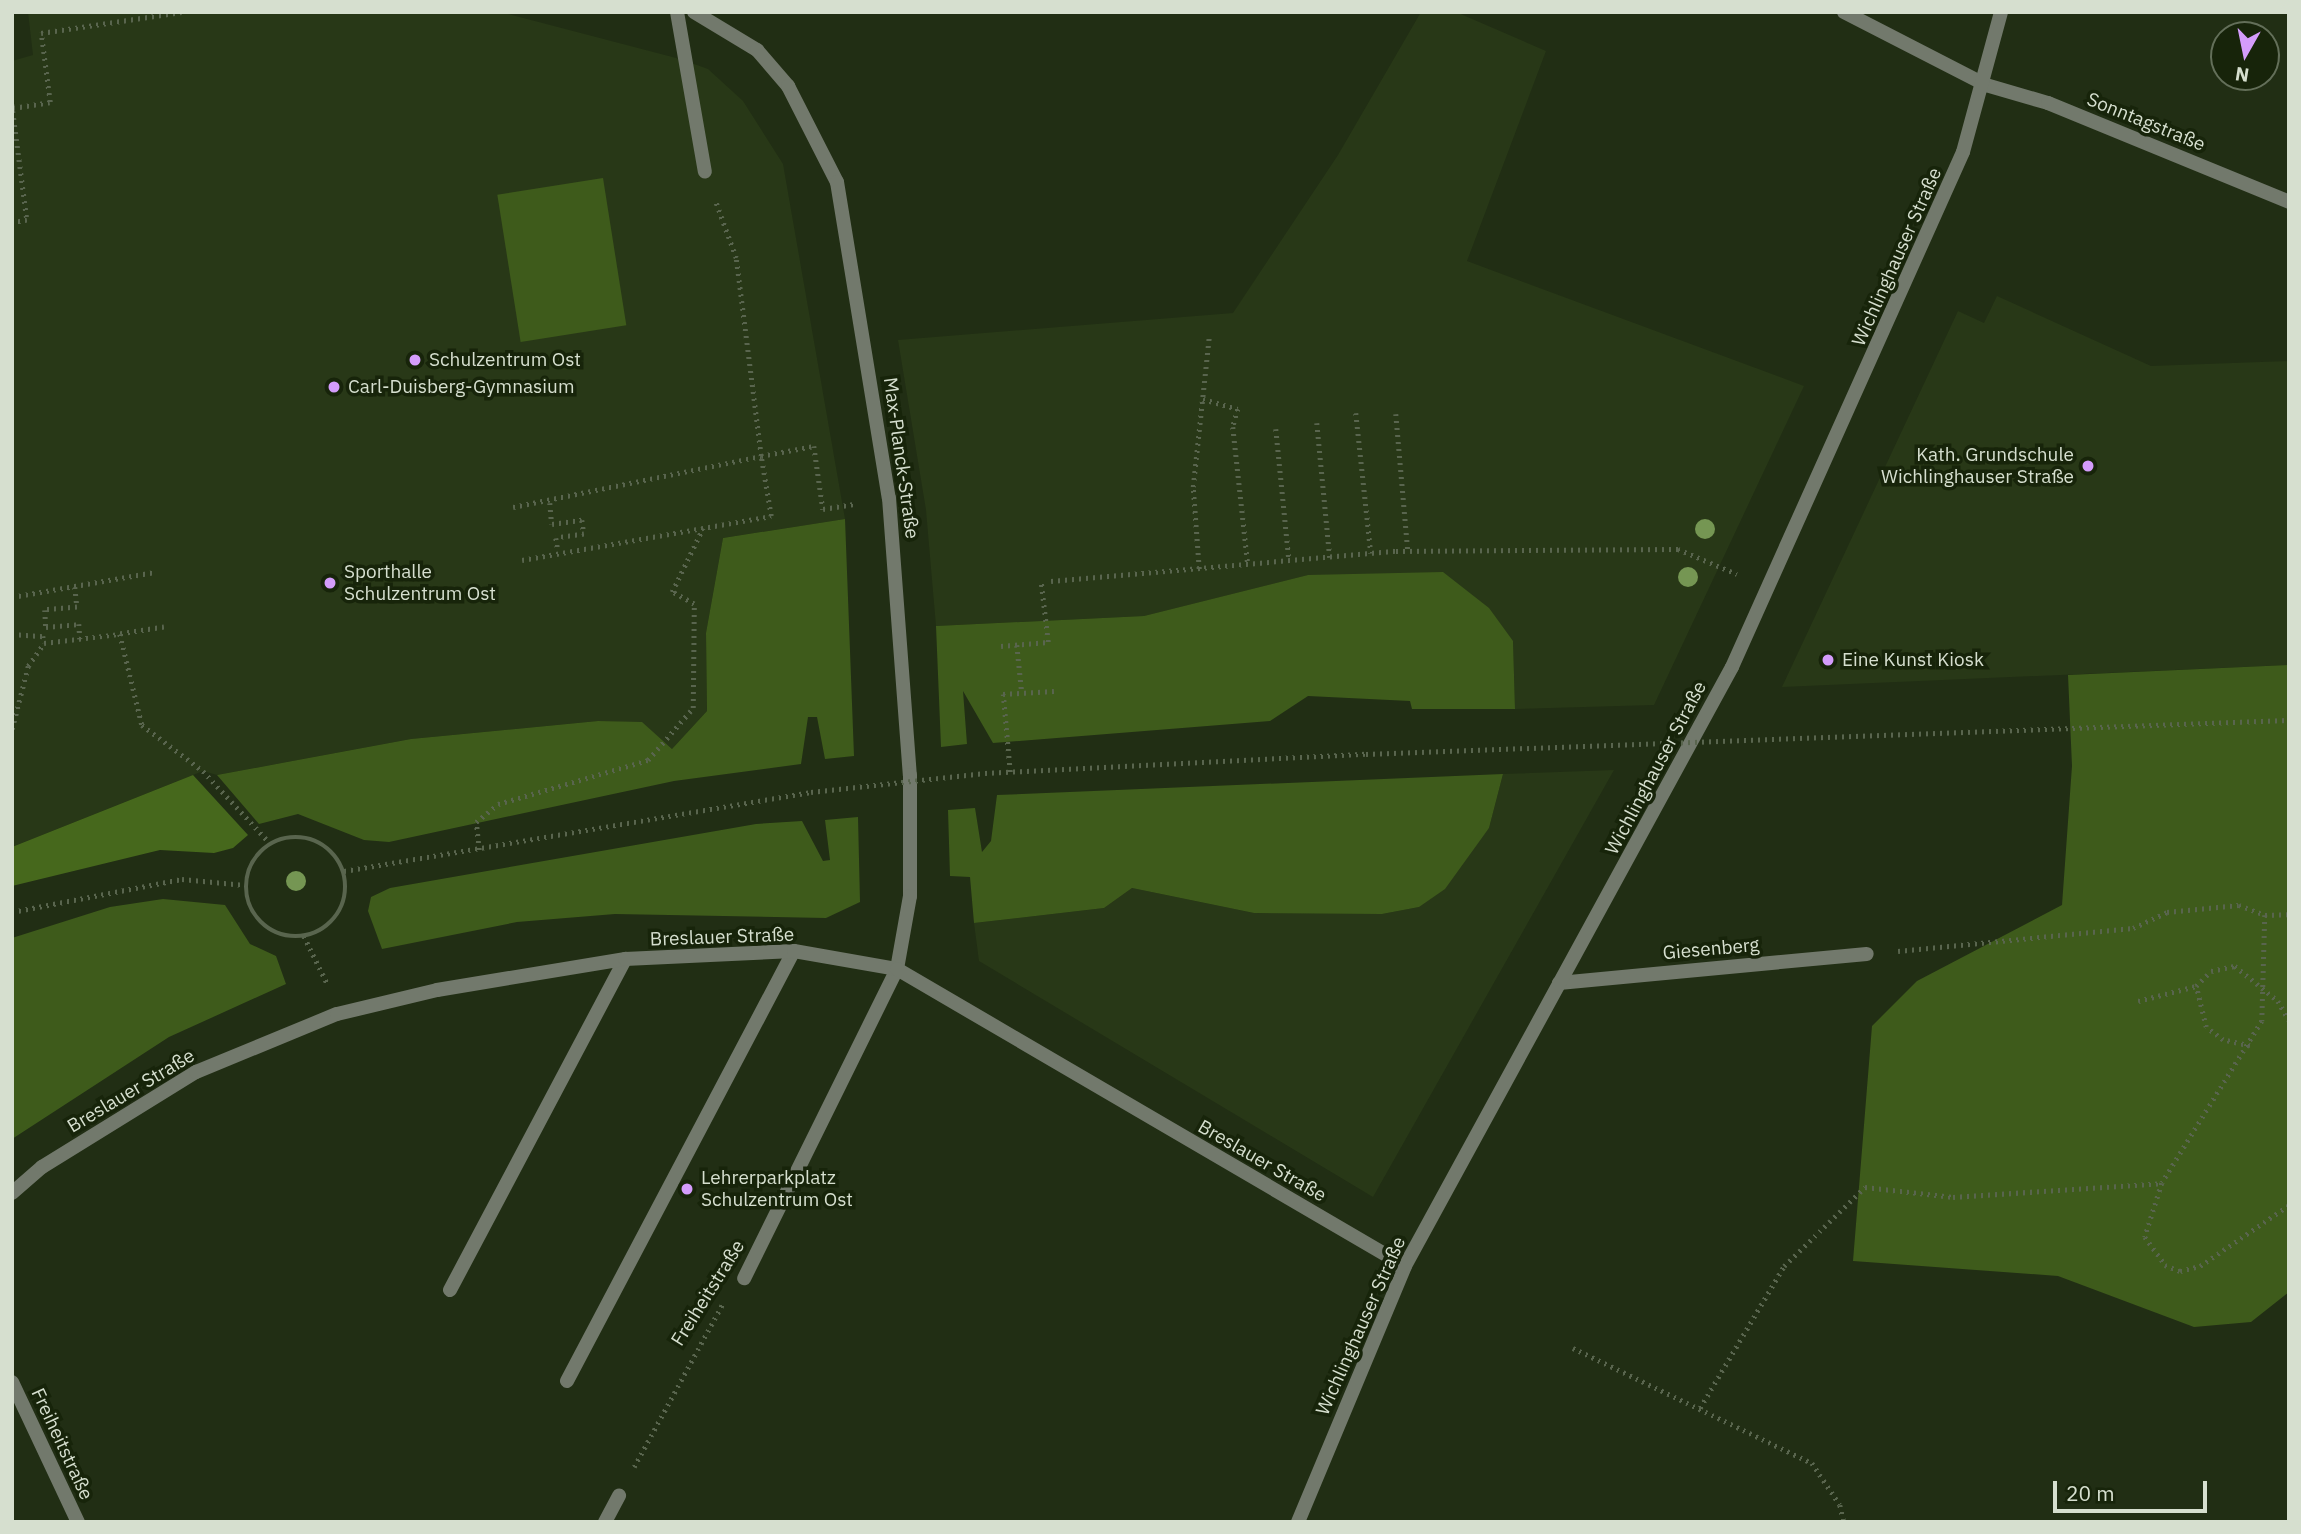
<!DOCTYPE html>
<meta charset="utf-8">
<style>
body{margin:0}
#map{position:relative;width:2301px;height:1534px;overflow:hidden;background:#212e14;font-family:"IBM Plex Sans",sans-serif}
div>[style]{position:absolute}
.built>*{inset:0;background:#283817}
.green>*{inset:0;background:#3e5b1b;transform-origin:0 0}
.forest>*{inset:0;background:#46681c}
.path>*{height:4.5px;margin-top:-2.25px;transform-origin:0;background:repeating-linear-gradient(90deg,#59654e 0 2px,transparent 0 7px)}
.path>.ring{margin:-2.25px;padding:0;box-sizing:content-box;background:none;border:4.5px solid #59654e;border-radius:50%}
.service>*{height:14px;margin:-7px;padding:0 7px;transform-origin:7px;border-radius:7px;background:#72796c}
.minor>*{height:14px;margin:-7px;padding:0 7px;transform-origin:7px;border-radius:7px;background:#72796c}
.tertiary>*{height:14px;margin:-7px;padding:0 7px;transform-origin:7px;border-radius:7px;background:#72796c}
.path-bridge>*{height:4.5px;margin-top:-2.25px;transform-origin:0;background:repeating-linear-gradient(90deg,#59654e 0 2px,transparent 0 7px)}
.trees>*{width:20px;height:20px;margin:-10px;border-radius:50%;background:#759653}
.dots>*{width:19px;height:19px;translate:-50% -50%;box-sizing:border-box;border:4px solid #17240a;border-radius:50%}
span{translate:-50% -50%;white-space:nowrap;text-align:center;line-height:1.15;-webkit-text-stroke:7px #17240a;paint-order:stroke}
.street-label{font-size:19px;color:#d6dfcf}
.poi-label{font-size:19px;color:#d6dfcf}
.left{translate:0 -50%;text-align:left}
.right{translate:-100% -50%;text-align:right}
.frame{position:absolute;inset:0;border:14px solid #d6dfcf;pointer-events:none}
.north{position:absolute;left:2210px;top:21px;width:70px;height:70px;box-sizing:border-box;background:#17240a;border:2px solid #636f59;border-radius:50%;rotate:189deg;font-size:19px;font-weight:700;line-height:28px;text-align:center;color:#d6dfcf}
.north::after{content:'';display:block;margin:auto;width:24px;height:32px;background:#d49cfb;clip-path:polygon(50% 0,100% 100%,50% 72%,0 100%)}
.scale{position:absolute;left:2053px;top:1481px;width:154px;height:32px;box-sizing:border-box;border:4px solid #d6dfcf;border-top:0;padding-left:9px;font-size:21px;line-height:24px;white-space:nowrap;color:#d6dfcf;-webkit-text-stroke:5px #17240a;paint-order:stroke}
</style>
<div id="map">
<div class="built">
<div style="clip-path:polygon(28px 12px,500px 12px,680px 59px,708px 69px,743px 101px,783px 164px,845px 519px,723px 538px,706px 633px,707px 711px,672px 749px,642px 723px,598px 721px,411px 739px,217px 775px,203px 771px,12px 847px,12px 61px,33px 55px)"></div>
<div style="clip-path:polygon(1421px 12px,1456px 12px,1546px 51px,1467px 261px,1804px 386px,1654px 705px,1515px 709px,1513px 641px,1308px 575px,1144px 616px,936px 626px,926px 510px,898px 340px,1233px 313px,1338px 155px)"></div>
<div style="clip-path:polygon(1997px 296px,2151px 366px,2289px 361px,2289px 665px,1782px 687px,1958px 311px,1984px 323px)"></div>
<div style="clip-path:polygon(1614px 770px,1373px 1197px,979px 961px,974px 923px,1104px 908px,1132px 888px,1254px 913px,1382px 914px,1419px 907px,1489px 828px,1503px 774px)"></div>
</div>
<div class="green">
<div style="left:603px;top:178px;width:149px;height:107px;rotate:81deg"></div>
<div style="clip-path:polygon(845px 519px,854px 756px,825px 759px,817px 717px,808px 717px,801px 764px,674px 781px,389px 842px,364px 840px,298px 814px,259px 824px,217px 775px,411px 739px,598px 721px,642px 722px,672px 749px,707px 711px,706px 633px,723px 538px)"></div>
<div style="clip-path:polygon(1443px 572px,1489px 608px,1513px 641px,1515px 709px,1412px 709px,1410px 701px,1308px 696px,1270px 721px,993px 743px,963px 691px,967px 744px,941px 747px,936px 626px,1144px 616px,1308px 575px)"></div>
<div style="clip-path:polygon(2289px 665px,2289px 1292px,2251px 1322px,2194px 1327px,2058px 1276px,1853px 1261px,1872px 1026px,1917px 981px,2062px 905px,2072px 766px,2068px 675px)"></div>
<div style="clip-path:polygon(1503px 774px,1489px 828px,1445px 889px,1419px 907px,1382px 914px,1254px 913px,1132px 888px,1104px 908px,974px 923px,970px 877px,950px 876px,948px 810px,975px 808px,982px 852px,991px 841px,997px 795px)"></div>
<div style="clip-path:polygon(858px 817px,860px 902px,826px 918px,615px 914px,517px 922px,382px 949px,368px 911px,371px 897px,390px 888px,756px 824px,802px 821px,823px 861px,830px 860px,825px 820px)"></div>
<div style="clip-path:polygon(163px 899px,225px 905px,250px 944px,276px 956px,286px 984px,169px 1037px,12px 1139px,12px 938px,110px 907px)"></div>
</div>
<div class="forest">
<div style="clip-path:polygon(193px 775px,248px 835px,233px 848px,214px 853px,160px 850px,12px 886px,12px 847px)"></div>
</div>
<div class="path">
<div style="left:12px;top:104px;width:117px;rotate:82.6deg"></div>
<div style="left:27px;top:220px;width:15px;rotate:169deg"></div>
<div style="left:13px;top:108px;width:37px;rotate:-9deg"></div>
<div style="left:50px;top:102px;width:70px;rotate:-97.4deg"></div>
<div style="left:41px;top:33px;width:142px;rotate:-8.5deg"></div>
<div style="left:1203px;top:399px;width:36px;rotate:16deg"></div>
<div style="left:1238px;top:409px;width:19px;rotate:106deg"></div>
<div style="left:1233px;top:427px;width:138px;rotate:83.8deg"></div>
<div style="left:1356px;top:413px;width:141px;rotate:83.9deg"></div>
<div style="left:1396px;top:414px;width:138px;rotate:85deg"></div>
<div style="left:1317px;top:423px;width:135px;rotate:84.5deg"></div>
<div style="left:1276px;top:429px;width:132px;rotate:84.3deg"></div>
<div style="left:550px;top:503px;width:21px;rotate:85deg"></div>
<div style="left:552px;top:524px;width:30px;rotate:-8deg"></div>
<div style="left:582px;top:520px;width:14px;rotate:82deg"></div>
<div style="left:584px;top:534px;width:28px;rotate:172deg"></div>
<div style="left:556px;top:538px;width:13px;rotate:81deg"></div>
<div style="left:513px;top:507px;width:253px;rotate:-11.6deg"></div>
<div style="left:761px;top:456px;width:200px;rotate:-97.2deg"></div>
<div style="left:736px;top:258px;width:59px;rotate:-110deg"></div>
<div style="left:522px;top:560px;width:253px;rotate:-10deg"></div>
<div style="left:771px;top:516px;width:61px;rotate:-99.5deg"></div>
<div style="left:761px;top:456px;width:54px;rotate:-10.7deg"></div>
<div style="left:814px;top:446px;width:64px;rotate:81.9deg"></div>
<div style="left:823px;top:509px;width:33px;rotate:-9deg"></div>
<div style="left:1199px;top:569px;width:82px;rotate:-94.2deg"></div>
<div style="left:1193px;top:487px;width:150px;rotate:-83.9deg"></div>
<div style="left:1051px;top:581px;width:346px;rotate:-5deg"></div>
<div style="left:1396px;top:551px;width:282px;rotate:-0.4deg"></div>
<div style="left:1678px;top:549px;width:64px;rotate:23deg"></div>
<div style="left:75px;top:587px;width:20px;rotate:84deg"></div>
<div style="left:77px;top:607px;width:32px;rotate:175deg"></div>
<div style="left:45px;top:610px;width:17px;rotate:87deg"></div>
<div style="left:46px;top:627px;width:33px;rotate:-5deg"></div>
<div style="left:79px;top:624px;width:15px;rotate:86deg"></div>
<div style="left:12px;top:597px;width:145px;rotate:-9.9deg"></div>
<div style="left:164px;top:627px;width:45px;rotate:171deg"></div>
<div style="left:120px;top:634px;width:94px;rotate:76.4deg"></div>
<div style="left:142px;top:725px;width:76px;rotate:37deg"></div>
<div style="left:203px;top:771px;width:98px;rotate:47.1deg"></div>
<div style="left:12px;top:634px;width:31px;rotate:4deg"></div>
<div style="left:43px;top:636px;width:7px;rotate:82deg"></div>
<div style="left:44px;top:643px;width:77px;rotate:-6.8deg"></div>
<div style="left:1017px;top:645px;width:48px;rotate:84.1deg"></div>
<div style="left:1001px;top:646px;width:47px;rotate:-4.9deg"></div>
<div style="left:1048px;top:642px;width:60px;rotate:-96.7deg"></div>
<div style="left:12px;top:729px;width:65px;rotate:-75.7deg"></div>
<div style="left:28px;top:666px;width:28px;rotate:-55deg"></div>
<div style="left:1010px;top:772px;width:78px;rotate:-95.1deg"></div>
<div style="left:1003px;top:694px;width:51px;rotate:-3.4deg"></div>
<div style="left:985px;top:773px;width:381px;rotate:-2.9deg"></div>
<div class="ring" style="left:246px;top:837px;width:95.5px;height:95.5px"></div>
<div style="left:479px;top:850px;width:28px;rotate:-96deg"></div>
<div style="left:476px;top:822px;width:28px;rotate:-39deg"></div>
<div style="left:498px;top:804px;width:156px;rotate:-16.3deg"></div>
<div style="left:648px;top:760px;width:69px;rotate:-49.1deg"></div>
<div style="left:693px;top:708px;width:104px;rotate:-89.4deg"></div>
<div style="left:694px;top:604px;width:25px;rotate:-151deg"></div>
<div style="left:672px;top:592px;width:71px;rotate:-64.2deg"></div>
<div style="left:344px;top:871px;width:474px;rotate:-9.6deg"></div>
<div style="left:12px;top:912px;width:173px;rotate:-11deg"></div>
<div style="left:182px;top:879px;width:63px;rotate:5.4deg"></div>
<div style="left:2265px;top:915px;width:106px;rotate:91.6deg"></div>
<div style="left:2262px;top:1021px;width:190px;rotate:121.7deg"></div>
<div style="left:2162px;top:1183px;width:57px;rotate:107.5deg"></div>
<div style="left:2145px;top:1237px;width:34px;rotate:54deg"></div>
<div style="left:2165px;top:1265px;width:16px;rotate:22deg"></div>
<div style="left:2180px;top:1271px;width:21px;rotate:-14deg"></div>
<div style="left:2200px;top:1266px;width:108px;rotate:-34.4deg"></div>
<div style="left:304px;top:936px;width:52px;rotate:63.9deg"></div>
<div style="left:1898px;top:951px;width:236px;rotate:-5.6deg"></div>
<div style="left:2133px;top:928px;width:38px;rotate:-25deg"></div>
<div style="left:2167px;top:912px;width:72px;rotate:-5.6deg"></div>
<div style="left:2239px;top:905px;width:28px;rotate:21deg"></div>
<div style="left:2265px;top:915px;width:24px;rotate:-2deg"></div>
<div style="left:2138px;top:1001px;width:60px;rotate:-14.5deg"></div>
<div style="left:2250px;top:1046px;width:28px;rotate:-167deg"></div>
<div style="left:2223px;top:1040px;width:21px;rotate:-143deg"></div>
<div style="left:2206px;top:1027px;width:42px;rotate:-103.7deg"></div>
<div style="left:2196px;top:986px;width:21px;rotate:-45deg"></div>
<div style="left:2211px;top:971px;width:25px;rotate:-12deg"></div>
<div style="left:2235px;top:966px;width:55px;rotate:39.1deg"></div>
<div style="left:2278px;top:1001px;width:22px;rotate:60deg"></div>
<div style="left:1573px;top:1348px;width:265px;rotate:25.7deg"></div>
<div style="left:1812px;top:1463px;width:50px;rotate:56.3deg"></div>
<div style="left:1840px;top:1505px;width:17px;rotate:77deg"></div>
<div style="left:1700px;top:1408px;width:165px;rotate:-59.4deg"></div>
<div style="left:1784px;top:1266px;width:113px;rotate:-44.3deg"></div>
<div style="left:1865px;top:1187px;width:89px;rotate:6.5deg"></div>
<div style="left:1953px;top:1197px;width:209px;rotate:-3.8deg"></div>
<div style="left:634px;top:1467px;width:187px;rotate:-61.5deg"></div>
</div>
<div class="service">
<div style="left:677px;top:12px;width:162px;rotate:80.1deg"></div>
<div style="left:450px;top:1290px;width:374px;rotate:-62.1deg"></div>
<div style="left:567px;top:1381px;width:486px;rotate:-62.2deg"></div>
</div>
<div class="minor">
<div style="left:694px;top:12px;width:74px;rotate:31.1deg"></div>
<div style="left:757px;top:50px;width:48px;rotate:49.3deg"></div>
<div style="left:788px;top:86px;width:108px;rotate:63deg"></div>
<div style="left:837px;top:182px;width:320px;rotate:80.7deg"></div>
<div style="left:889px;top:498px;width:278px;rotate:85.7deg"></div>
<div style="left:910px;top:775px;width:121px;rotate:90deg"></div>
<div style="left:910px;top:896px;width:74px;rotate:100.1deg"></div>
<div style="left:897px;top:969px;width:345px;rotate:116.3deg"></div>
<div style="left:1844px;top:12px;width:160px;rotate:27.2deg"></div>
<div style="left:1986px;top:85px;width:65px;rotate:16.2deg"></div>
<div style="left:2048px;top:103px;width:261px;rotate:22.3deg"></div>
<div style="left:1559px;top:983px;width:309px;rotate:-5.4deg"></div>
<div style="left:12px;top:1193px;width:40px;rotate:-41deg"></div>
<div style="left:42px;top:1167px;width:181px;rotate:-31.7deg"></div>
<div style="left:196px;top:1072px;width:152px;rotate:-22.4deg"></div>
<div style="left:337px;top:1014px;width:103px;rotate:-13.5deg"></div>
<div style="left:437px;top:990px;width:191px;rotate:-9.4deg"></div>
<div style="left:625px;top:959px;width:169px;rotate:-2.7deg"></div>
<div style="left:794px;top:951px;width:105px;rotate:9.9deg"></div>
<div style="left:897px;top:969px;width:588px;rotate:30.31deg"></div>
<div style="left:12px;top:1382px;width:155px;rotate:64.8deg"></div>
<div style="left:605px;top:1522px;width:30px;rotate:-62deg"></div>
</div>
<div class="tertiary">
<div style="left:1298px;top:1522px;width:277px;rotate:-67.3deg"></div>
<div style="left:1405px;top:1266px;width:682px;rotate:-61.37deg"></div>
<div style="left:1732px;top:667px;width:564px;rotate:-65.84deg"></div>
<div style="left:1963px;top:152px;width:145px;rotate:-74.8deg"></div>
</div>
<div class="path-bridge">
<div style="left:1366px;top:754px;width:924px;rotate:-2.11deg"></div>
<div style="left:811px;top:792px;width:175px;rotate:-6.2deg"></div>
</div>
<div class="trees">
<div style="left:1705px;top:529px"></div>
<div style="left:1688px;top:577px"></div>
<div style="left:296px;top:881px"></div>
</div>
<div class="dots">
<div style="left:415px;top:360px;background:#d49cfb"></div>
<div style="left:334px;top:387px;background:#d49cfb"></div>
<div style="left:2088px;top:466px;background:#d49cfb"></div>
<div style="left:330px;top:583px;background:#d49cfb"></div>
<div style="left:1828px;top:660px;background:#d49cfb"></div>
<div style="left:687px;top:1189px;background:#d49cfb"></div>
</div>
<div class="street-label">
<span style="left:2146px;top:122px;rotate:22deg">Sonntagstraße</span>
<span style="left:1897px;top:257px;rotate:-66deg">Wichlinghauser Straße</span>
<span style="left:901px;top:458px;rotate:82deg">Max-Planck-Straße</span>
<span style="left:1656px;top:768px;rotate:-62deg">Wichlinghauser Straße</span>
<span style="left:722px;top:937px;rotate:-2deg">Breslauer Straße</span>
<span style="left:1711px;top:949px;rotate:-5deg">Giesenberg</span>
<span style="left:131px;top:1091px;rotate:-31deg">Breslauer Straße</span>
<span style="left:1262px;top:1161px;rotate:30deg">Breslauer Straße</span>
<span style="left:708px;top:1293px;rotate:-58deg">Freiheitstraße</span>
<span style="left:1361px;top:1326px;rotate:-66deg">Wichlinghauser Straße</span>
<span style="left:62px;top:1444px;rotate:65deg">Freiheitstraße</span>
</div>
<div class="poi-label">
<span class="left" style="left:429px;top:360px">Schulzentrum Ost</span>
<span class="left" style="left:348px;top:387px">Carl-Duisberg-Gymnasium</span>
<span class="right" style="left:2074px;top:466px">Kath. Grundschule<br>Wichlinghauser Straße</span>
<span class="left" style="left:344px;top:583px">Sporthalle<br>Schulzentrum Ost</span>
<span class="left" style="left:1842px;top:660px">Eine Kunst Kiosk</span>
<span class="left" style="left:701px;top:1189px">Lehrerparkplatz<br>Schulzentrum Ost</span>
</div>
<div class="frame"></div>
<div class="north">N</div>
<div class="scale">20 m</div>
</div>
